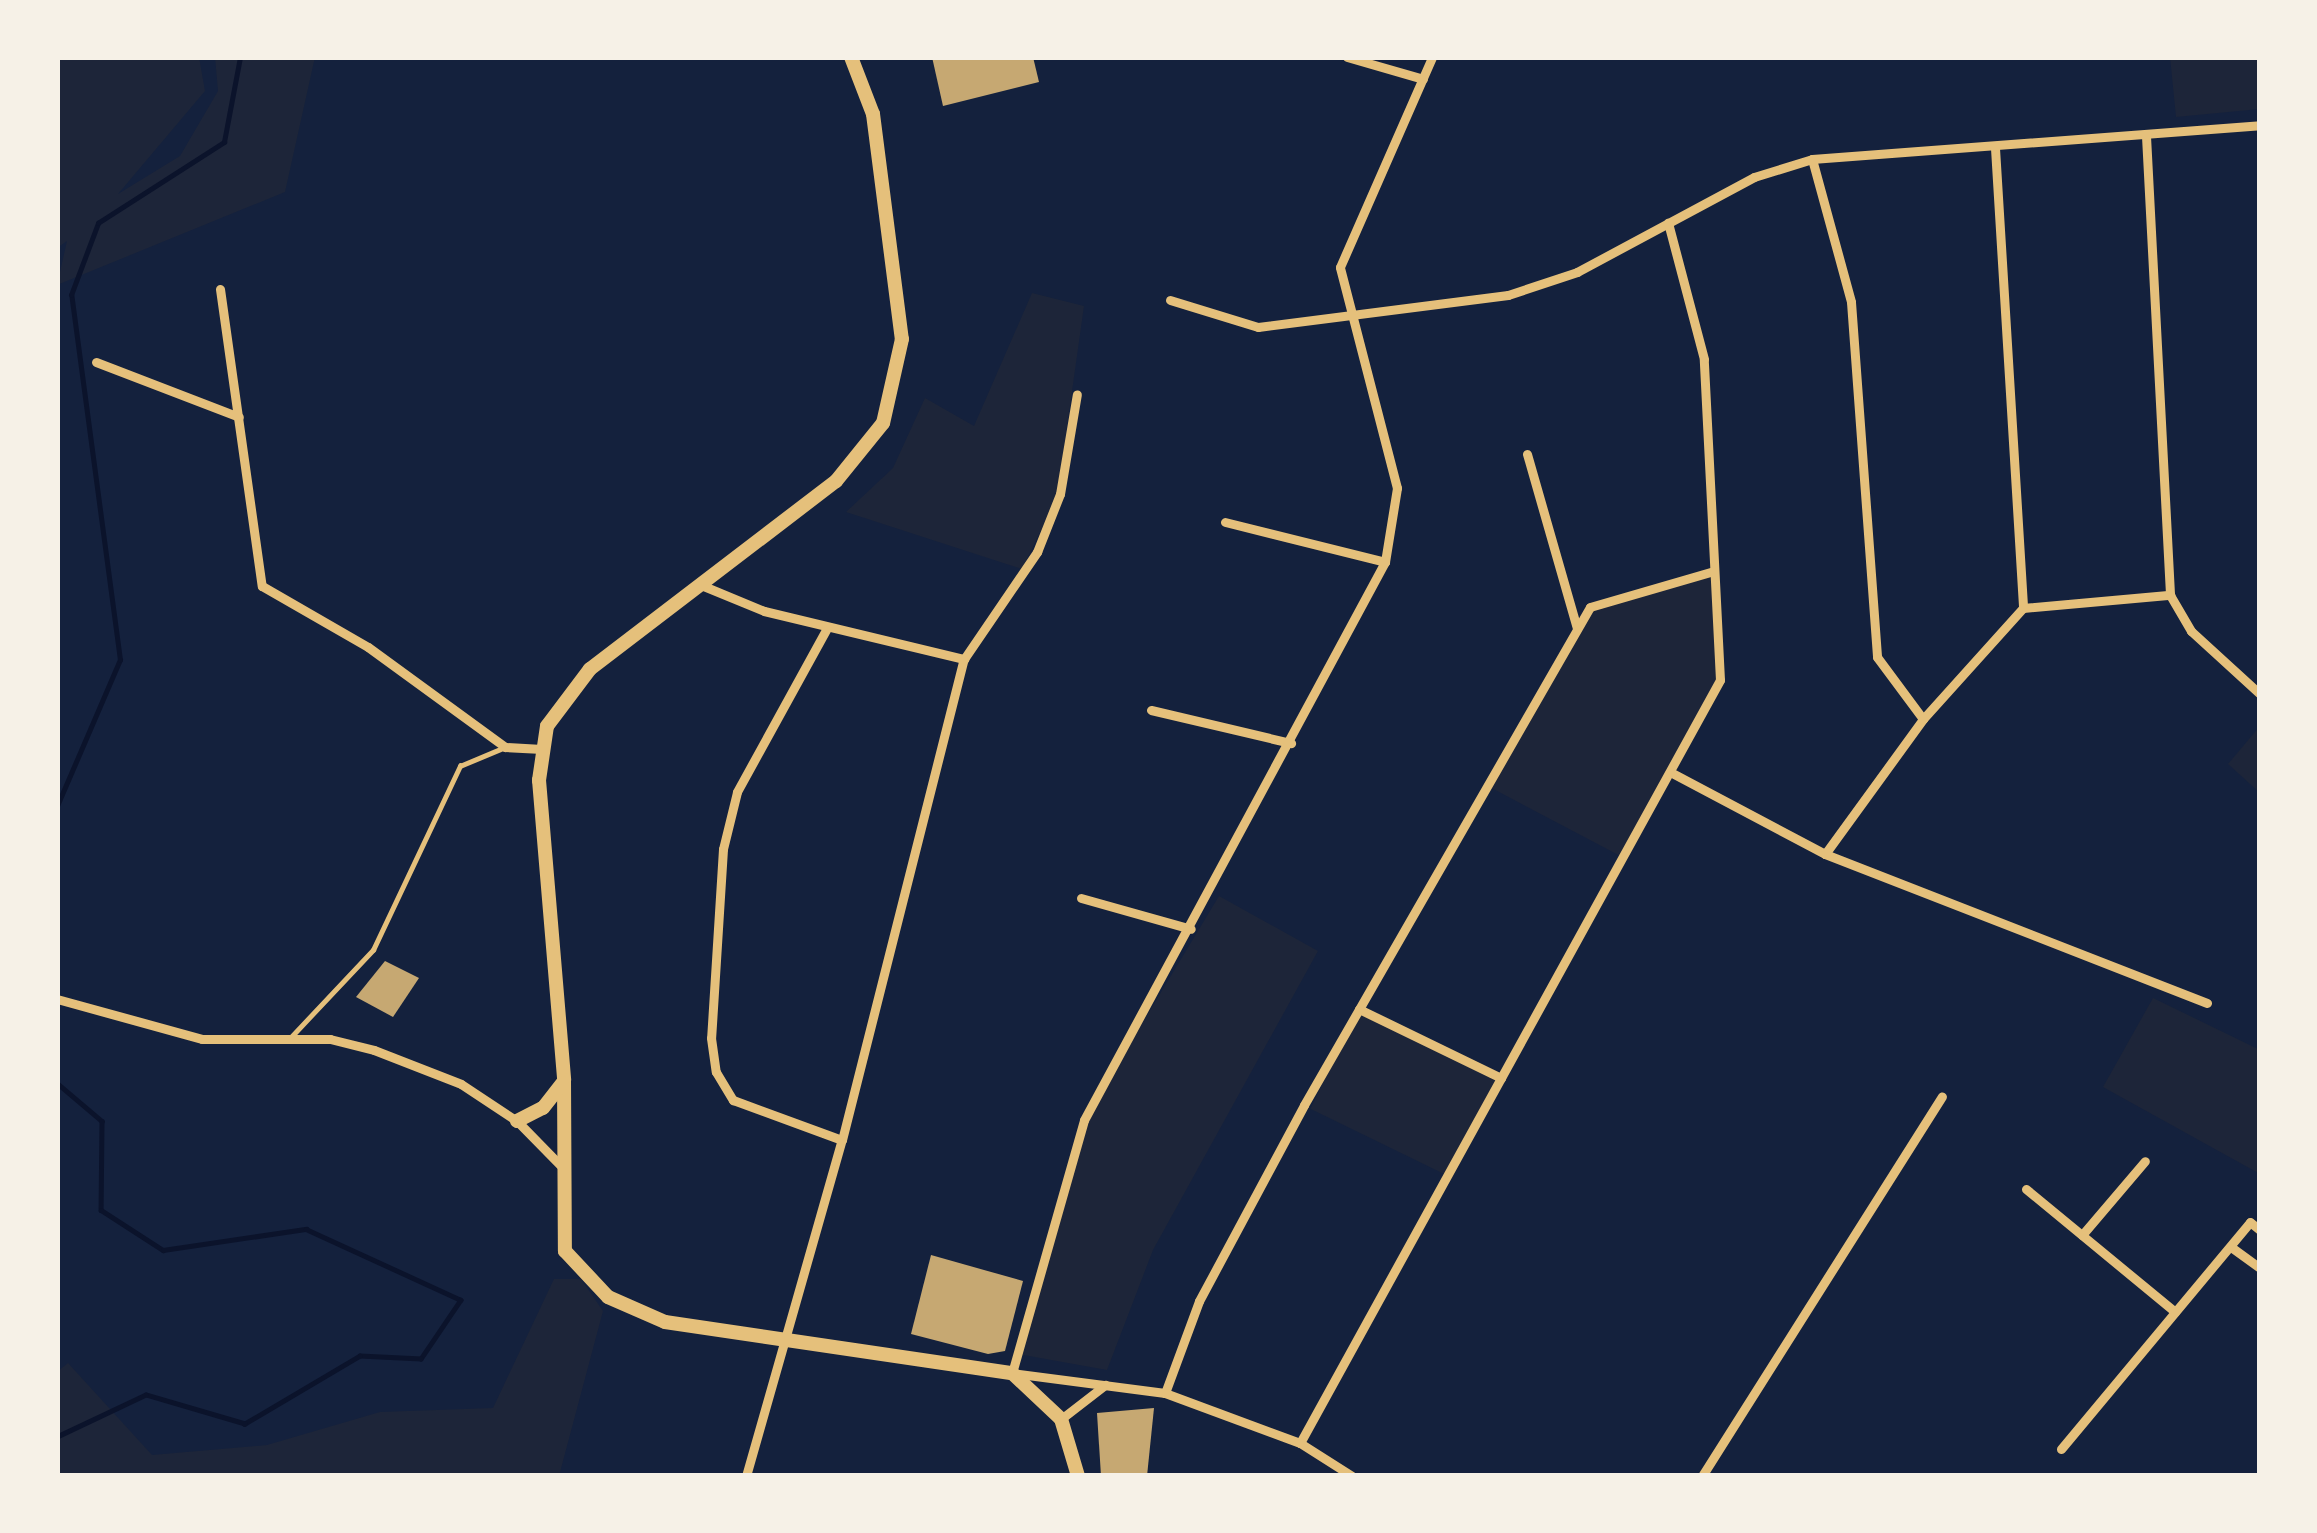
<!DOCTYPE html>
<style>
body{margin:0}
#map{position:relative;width:2317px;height:1533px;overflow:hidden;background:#14213d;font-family:"Public Sans",sans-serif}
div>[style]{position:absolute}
.green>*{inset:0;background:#1d2539;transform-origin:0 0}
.stream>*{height:4.5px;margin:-2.25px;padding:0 2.25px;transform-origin:2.25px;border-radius:2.25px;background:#0b132b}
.building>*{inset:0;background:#c6a872}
.service>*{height:4.5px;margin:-2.25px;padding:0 2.25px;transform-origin:2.25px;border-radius:2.25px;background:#e5c07b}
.minor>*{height:9px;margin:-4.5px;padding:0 4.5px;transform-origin:4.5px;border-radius:4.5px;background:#e5c07b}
.secondary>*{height:14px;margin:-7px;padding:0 7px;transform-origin:7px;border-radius:7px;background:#e5c07b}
span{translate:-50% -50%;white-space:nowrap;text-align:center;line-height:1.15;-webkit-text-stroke:9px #f6f1e7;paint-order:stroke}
.frame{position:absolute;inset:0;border:60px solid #f6f1e7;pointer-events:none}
</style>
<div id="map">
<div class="green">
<div style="clip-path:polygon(57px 57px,199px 57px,205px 91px,118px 194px,180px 156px,218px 91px,215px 57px,315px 57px,285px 192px,57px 285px,67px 241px,57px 248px)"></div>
<div style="clip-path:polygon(2170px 57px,2260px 57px,2260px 109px,2176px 117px)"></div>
<div style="clip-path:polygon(1032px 293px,1084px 306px,1057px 498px,1022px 569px,846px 512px,893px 468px,925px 398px,974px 426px)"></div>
<div style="clip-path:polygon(1714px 571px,1720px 680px,1626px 859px,1484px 784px,1590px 607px)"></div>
<div style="clip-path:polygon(2260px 726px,2260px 793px,2228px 764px)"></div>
<div style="clip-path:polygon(1219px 896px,1318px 951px,1153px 1250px,1107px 1370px,1018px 1354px,1084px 1120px)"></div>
<div style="clip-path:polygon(2153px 998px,2260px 1050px,2260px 1174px,2103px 1087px)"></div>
<div style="left:1359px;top:1009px;width:158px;height:111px;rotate:26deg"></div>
<div style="clip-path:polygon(554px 1279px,581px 1279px,603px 1311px,559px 1476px,57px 1476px,57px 1372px,68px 1363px,152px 1455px,267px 1445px,380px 1412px,493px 1408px)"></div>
</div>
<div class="stream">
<div style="left:57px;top:806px;width:159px;rotate:-66.7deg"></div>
<div style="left:120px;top:660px;width:368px;rotate:-97.6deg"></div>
<div style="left:71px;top:295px;width:77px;rotate:-69.4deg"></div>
<div style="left:98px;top:223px;width:150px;rotate:-32.7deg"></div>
<div style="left:224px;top:142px;width:86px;rotate:-79.3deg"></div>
<div style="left:57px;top:1083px;width:59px;rotate:40.2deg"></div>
<div style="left:102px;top:1121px;width:89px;rotate:90.6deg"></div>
<div style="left:101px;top:1210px;width:74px;rotate:32.8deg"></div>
<div style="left:163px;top:1250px;width:145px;rotate:-8.4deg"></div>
<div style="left:306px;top:1229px;width:170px;rotate:24.6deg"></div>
<div style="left:461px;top:1300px;width:71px;rotate:124.1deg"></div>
<div style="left:421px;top:1359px;width:61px;rotate:-177.2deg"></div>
<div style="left:360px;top:1356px;width:134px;rotate:149.4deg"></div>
<div style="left:245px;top:1424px;width:103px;rotate:-163.7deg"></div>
<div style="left:146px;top:1395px;width:98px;rotate:154.7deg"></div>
</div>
<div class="building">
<div style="clip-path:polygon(932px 57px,1033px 57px,1039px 82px,943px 106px)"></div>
<div style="clip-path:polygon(385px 961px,419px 978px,393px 1017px,356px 997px)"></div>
<div style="clip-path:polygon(931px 1255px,1023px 1281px,1005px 1351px,988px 1354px,911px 1334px)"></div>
<div style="clip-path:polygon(1154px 1408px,1147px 1476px,1101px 1476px,1097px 1413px)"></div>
</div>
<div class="service">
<div style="left:290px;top:1038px;width:121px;rotate:-46.7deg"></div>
<div style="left:373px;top:950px;width:204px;rotate:-64.7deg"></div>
<div style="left:460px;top:766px;width:47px;rotate:-22.7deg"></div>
</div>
<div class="minor">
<div style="left:1347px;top:57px;width:79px;rotate:16.1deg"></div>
<div style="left:2146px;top:136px;width:460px;rotate:87deg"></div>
<div style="left:1995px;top:148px;width:461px;rotate:86.5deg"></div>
<div style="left:1812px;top:159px;width:148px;rotate:74.7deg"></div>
<div style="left:1851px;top:302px;width:356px;rotate:85.8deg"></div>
<div style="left:1877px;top:657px;width:77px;rotate:53.4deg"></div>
<div style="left:220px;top:289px;width:300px;rotate:82deg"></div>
<div style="left:262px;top:586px;width:122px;rotate:29.9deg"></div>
<div style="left:368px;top:647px;width:170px;rotate:36.1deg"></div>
<div style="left:505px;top:747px;width:37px;rotate:3deg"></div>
<div style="left:1170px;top:300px;width:92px;rotate:17.1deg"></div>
<div style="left:1258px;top:327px;width:252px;rotate:-7.3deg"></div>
<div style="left:1508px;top:295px;width:73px;rotate:-18.4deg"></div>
<div style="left:1577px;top:272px;width:201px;rotate:-28.2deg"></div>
<div style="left:1754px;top:177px;width:61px;rotate:-17.2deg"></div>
<div style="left:1812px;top:159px;width:449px;rotate:-4.3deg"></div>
<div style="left:96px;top:362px;width:153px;rotate:21deg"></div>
<div style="left:1527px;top:454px;width:181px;rotate:74deg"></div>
<div style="left:1225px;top:522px;width:165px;rotate:14deg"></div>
<div style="left:701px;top:585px;width:68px;rotate:22.4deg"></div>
<div style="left:764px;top:611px;width:206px;rotate:13.5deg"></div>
<div style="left:2023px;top:608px;width:148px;rotate:-5.1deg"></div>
<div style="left:2170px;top:595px;width:42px;rotate:59.7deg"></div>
<div style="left:2191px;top:631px;width:93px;rotate:42.4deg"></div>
<div style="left:827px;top:628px;width:187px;rotate:118.8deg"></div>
<div style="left:737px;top:792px;width:59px;rotate:103.8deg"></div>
<div style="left:723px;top:849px;width:189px;rotate:93.6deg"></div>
<div style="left:711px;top:1038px;width:34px;rotate:82deg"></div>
<div style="left:716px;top:1072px;width:33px;rotate:59deg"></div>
<div style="left:733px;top:1100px;width:116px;rotate:20.2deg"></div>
<div style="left:1151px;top:710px;width:144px;rotate:13.3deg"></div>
<div style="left:1674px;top:774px;width:171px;rotate:27.9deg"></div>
<div style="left:1825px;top:854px;width:410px;rotate:21.3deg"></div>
<div style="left:1825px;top:854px;width:167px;rotate:-54deg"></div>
<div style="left:1923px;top:719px;width:149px;rotate:-48deg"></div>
<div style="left:1081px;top:898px;width:114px;rotate:15.7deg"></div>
<div style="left:57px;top:999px;width:150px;rotate:15.4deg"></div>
<div style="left:202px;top:1039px;width:128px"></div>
<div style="left:330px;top:1039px;width:45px;rotate:14deg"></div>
<div style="left:374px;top:1050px;width:93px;rotate:21.3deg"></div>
<div style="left:461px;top:1084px;width:67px;rotate:33.5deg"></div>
<div style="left:517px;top:1121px;width:66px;rotate:45.6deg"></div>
<div style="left:1359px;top:1009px;width:158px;rotate:25.9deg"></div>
<div style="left:2026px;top:1189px;width:193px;rotate:39.5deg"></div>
<div style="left:2082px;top:1235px;width:97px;rotate:-49.6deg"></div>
<div style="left:2231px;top:1247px;width:36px;rotate:36deg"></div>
<div style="left:1165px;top:1393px;width:98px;rotate:-69.7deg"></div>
<div style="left:1199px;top:1301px;width:222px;rotate:-61.8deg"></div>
<div style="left:1304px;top:1105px;width:574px;rotate:-60.13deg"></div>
<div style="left:1590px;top:607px;width:129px;rotate:-16.2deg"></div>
<div style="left:1061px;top:1419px;width:56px;rotate:-37.7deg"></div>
<div style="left:1300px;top:1443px;width:871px;rotate:-61.17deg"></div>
<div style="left:1720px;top:680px;width:321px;rotate:-92.9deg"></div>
<div style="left:1704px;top:359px;width:141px;rotate:-104.8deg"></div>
<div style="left:2061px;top:1449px;width:295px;rotate:-50.2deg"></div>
<div style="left:2250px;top:1222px;width:13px;rotate:39deg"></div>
<div style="left:746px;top:1476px;width:349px;rotate:-74.1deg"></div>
<div style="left:842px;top:1140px;width:496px;rotate:-75.8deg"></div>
<div style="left:964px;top:659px;width:130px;rotate:-55.7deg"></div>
<div style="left:1037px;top:552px;width:62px;rotate:-68.4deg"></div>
<div style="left:1060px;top:494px;width:101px;rotate:-80.4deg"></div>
<div style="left:1352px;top:1476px;width:62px;rotate:-147.6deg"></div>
<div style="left:1300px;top:1443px;width:144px;rotate:-159.7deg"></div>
<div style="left:1165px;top:1393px;width:154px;rotate:-172.6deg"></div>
<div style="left:1012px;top:1373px;width:263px;rotate:-74.1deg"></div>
<div style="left:1084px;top:1120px;width:634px;rotate:-61.66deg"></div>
<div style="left:1385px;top:562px;width:75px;rotate:-80.8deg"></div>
<div style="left:1397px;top:488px;width:228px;rotate:-104.5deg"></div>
<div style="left:1340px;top:267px;width:229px;rotate:-66.3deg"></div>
<div style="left:1702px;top:1476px;width:449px;rotate:-57.7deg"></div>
</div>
<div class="secondary">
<div style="left:851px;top:57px;width:61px;rotate:68.9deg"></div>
<div style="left:873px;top:114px;width:227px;rotate:82.7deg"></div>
<div style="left:902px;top:339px;width:86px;rotate:102.7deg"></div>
<div style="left:883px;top:423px;width:75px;rotate:129deg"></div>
<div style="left:836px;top:481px;width:310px;rotate:142.6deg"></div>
<div style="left:590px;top:669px;width:71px;rotate:127deg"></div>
<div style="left:547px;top:726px;width:55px;rotate:98.4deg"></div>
<div style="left:539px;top:780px;width:301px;rotate:85.2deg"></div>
<div style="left:564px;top:1080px;width:171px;rotate:89.7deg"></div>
<div style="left:565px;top:1251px;width:63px;rotate:46.9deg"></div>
<div style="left:608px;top:1297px;width:62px;rotate:23.7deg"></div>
<div style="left:665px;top:1322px;width:351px;rotate:8.4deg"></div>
<div style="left:1012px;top:1373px;width:67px;rotate:43.2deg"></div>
<div style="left:1061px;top:1419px;width:59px;rotate:73.4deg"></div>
<div style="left:517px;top:1121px;width:29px;rotate:-27deg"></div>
<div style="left:543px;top:1108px;width:31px;rotate:-52deg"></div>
</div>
<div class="frame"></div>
</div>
